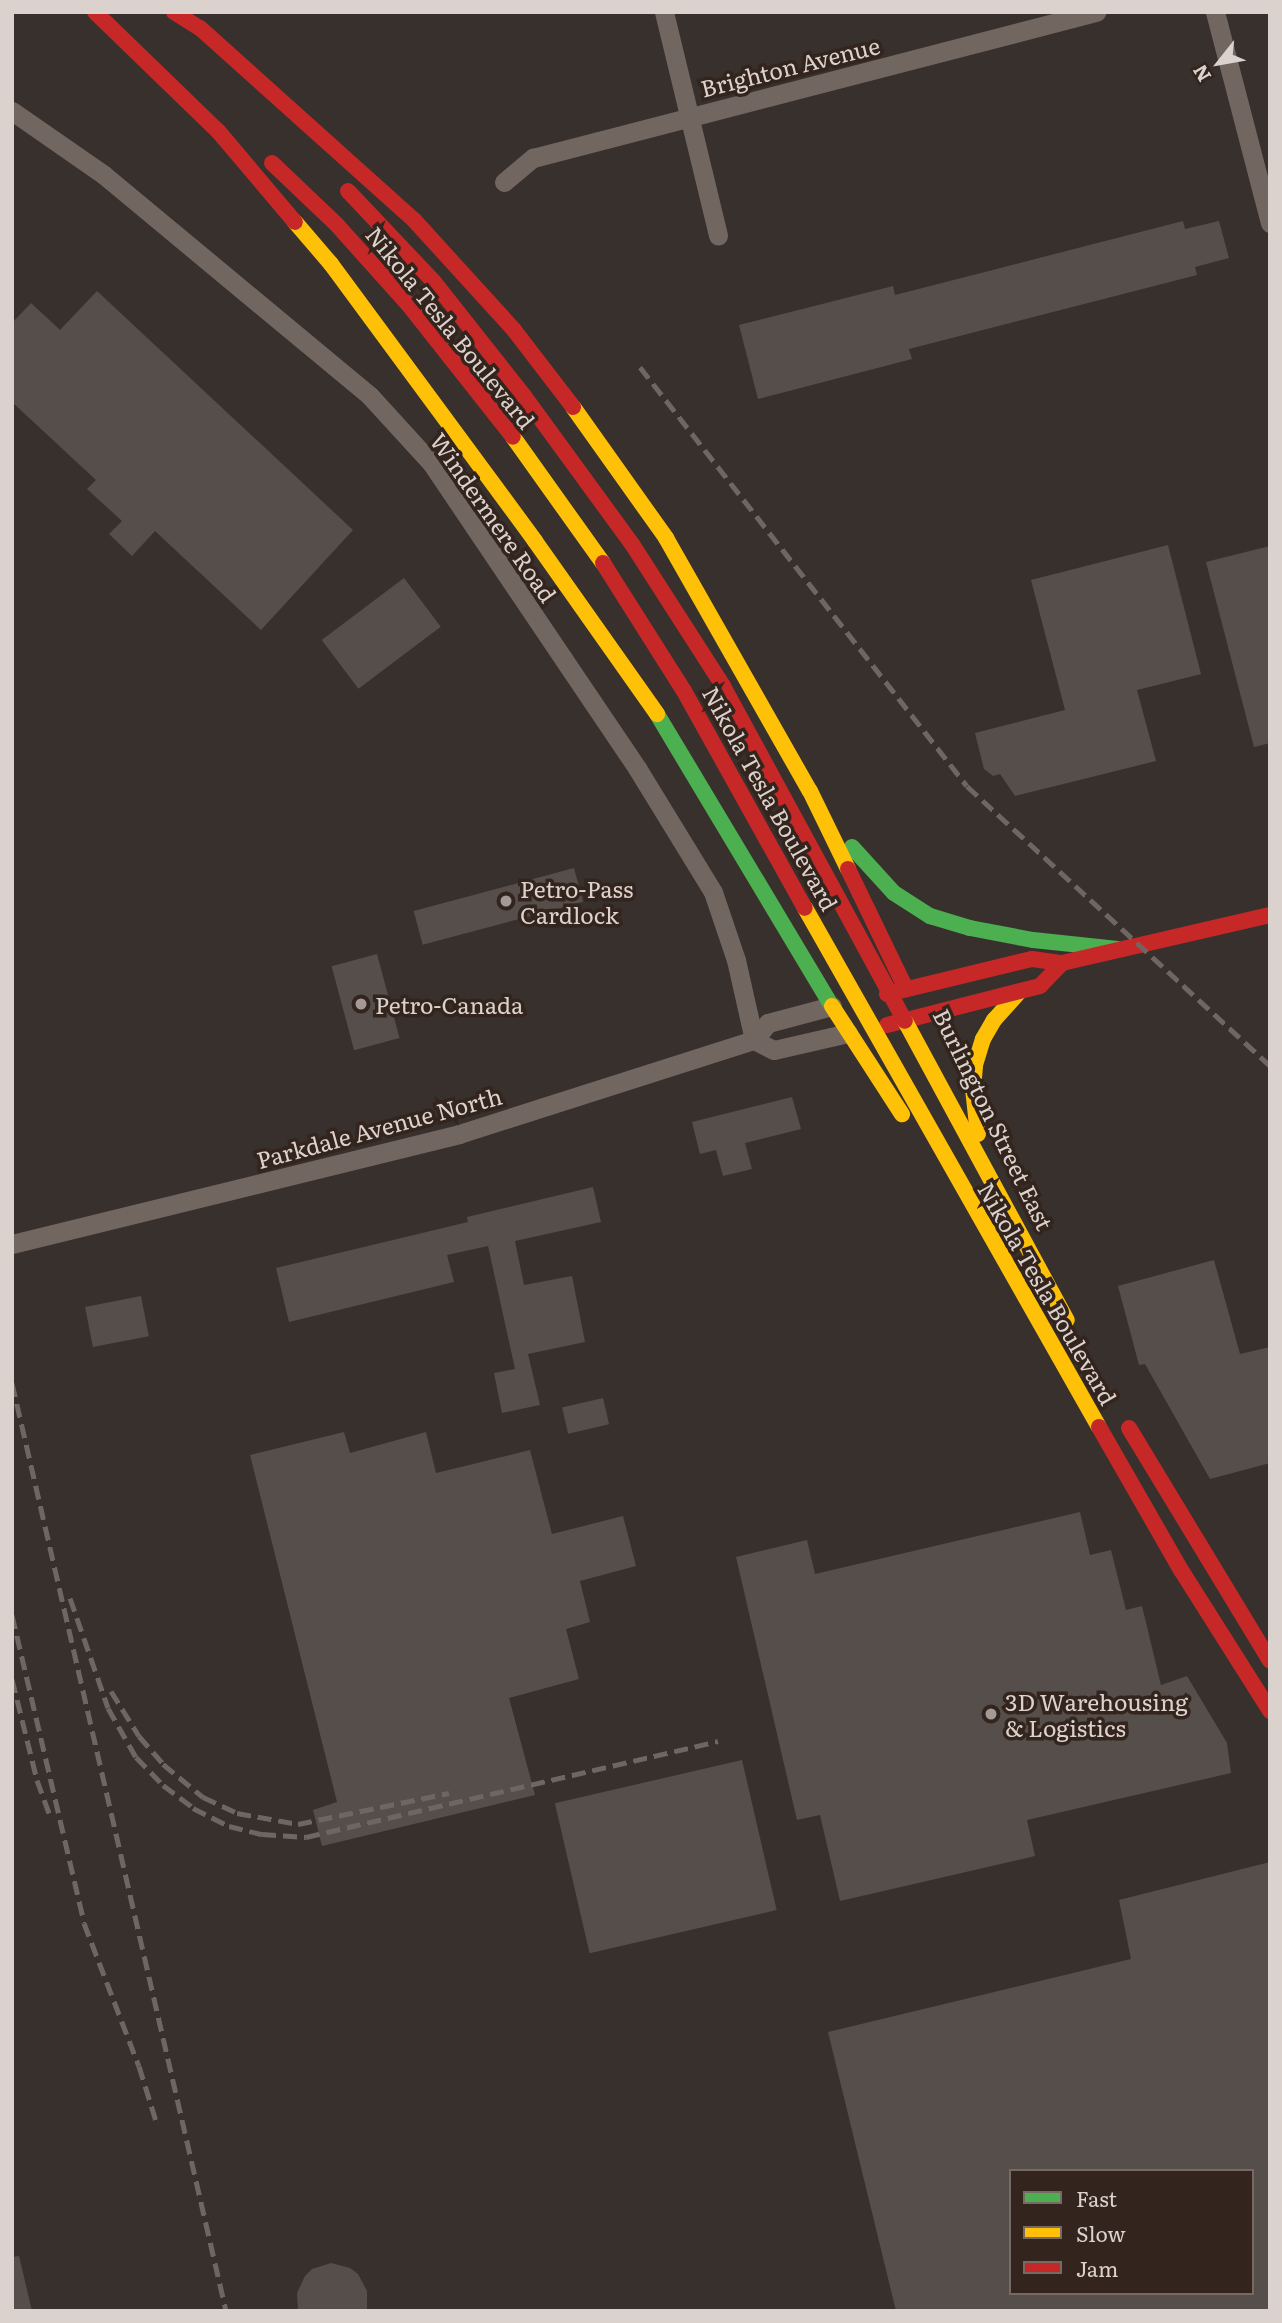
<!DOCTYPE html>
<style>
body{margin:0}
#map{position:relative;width:1282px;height:2323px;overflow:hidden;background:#38302c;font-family:Literata,serif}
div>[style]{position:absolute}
.building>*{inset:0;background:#554e4a;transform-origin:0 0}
.street>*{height:19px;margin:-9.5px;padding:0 9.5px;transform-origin:9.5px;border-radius:9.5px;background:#726660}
.fast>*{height:16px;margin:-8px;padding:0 8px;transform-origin:8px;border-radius:8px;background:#4caf50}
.slow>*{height:16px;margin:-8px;padding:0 8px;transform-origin:8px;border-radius:8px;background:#ffc107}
.jam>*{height:16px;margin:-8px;padding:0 8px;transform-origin:8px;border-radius:8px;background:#c62828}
.rail>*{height:5px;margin-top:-2.5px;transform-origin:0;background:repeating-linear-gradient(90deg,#6f6661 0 14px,transparent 0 21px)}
.slow-bridge>*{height:16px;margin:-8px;padding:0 8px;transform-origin:8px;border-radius:8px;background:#ffc107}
.jam-bridge>*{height:16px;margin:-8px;padding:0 8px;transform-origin:8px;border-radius:8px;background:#c62828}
.dots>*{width:19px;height:19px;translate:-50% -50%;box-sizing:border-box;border:4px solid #33251d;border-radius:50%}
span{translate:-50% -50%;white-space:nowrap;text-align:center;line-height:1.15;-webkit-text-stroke:7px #33251d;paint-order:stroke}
.street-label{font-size:23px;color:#dcd2cd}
.poi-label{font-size:23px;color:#dcd2cd}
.left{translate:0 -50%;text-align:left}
.frame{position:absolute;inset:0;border:14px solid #dcd2cd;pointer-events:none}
.legend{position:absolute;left:1009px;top:2169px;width:245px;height:126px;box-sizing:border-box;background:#33251d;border:2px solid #776a63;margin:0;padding:9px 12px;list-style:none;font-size:21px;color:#dcd2cd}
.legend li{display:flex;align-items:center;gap:14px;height:35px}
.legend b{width:35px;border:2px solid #776a63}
.north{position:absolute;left:1184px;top:28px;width:70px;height:70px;-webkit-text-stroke:5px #33251d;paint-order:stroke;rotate:239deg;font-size:19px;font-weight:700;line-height:28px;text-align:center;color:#dcd2cd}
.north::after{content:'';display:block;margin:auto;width:24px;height:32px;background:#dcd2cd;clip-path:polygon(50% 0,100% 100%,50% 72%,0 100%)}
</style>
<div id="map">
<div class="building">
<div style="clip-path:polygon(1183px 221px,1185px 229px,1219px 221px,1229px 258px,1195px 267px,1197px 275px,909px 349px,912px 359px,758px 399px,739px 325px,893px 286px,895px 295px)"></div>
<div style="clip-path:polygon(97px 291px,353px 530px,261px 630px,155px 531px,132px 556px,109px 534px,122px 521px,87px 489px,96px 480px,12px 402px,12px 323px,31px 303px,60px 330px)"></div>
<div style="clip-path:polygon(1168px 545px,1201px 674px,1137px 690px,1156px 761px,1015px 796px,1000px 774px,993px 776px,984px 769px,975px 733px,1065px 710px,1031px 580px)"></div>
<div style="clip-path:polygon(1270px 546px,1270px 743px,1254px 747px,1206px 562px)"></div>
<div style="left:404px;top:578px;width:61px;height:103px;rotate:53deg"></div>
<div style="left:574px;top:868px;width:35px;height:166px;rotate:75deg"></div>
<div style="left:377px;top:954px;width:87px;height:47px;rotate:75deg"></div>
<div style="clip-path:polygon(792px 1097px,801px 1129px,745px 1143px,752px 1169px,723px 1176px,716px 1150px,700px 1154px,692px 1122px)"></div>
<div style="clip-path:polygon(593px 1187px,601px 1222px,515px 1241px,524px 1285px,572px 1276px,585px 1342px,528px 1354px,540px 1405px,502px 1413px,494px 1373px,515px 1369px,488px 1246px,447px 1255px,454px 1282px,289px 1322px,276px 1268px,468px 1222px,467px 1217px)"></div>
<div style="clip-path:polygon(1214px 1260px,1240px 1354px,1270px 1347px,1270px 1463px,1210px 1479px,1145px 1364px,1139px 1365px,1118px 1286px)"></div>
<div style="left:141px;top:1296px;width:41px;height:57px;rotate:79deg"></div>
<div style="left:603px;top:1398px;width:27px;height:42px;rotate:77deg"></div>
<div style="clip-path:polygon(344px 1432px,350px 1453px,426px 1432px,436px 1473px,530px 1450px,552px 1534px,623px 1516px,636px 1566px,580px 1581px,590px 1622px,566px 1629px,579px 1679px,509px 1698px,535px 1795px,322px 1846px,313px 1810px,337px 1802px,250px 1455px)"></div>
<div style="clip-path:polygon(1080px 1512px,1090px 1555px,1111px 1550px,1126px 1610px,1142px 1606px,1161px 1685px,1187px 1676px,1227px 1743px,1231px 1773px,1027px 1820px,1035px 1856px,840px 1901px,820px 1815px,797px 1820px,736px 1557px,807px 1540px,815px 1574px)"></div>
<div style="left:742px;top:1760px;width:154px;height:192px;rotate:77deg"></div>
<div style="clip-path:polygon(evenodd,1270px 1862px,1270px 2311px,896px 2311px,828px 2032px,1131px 1959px,1119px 1900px,1270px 1862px,1011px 2171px,1252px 2171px,1252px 2293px,1011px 2293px,1011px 2171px)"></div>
<div style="clip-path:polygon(19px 2256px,32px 2311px,12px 2311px,12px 2257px)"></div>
<div style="clip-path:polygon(331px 2263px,350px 2268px,358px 2274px,367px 2291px,367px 2311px,298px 2311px,297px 2293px,305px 2276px,312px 2269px)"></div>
</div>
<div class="street">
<div style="left:664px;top:12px;width:230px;rotate:76.4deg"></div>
<div style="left:1215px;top:12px;width:218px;rotate:75.4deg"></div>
<div style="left:12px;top:111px;width:112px;rotate:34.8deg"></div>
<div style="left:104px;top:175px;width:346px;rotate:39.7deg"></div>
<div style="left:370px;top:396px;width:92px;rotate:47.6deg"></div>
<div style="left:432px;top:464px;width:367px;rotate:56deg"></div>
<div style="left:637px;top:768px;width:145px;rotate:58.5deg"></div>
<div style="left:713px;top:892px;width:72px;rotate:71.3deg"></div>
<div style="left:736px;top:960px;width:82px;rotate:77.3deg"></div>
<div style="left:504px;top:182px;width:38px;rotate:-40deg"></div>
<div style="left:533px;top:158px;width:582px;rotate:-14.54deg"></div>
<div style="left:754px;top:1040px;width:22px;rotate:27deg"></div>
<div style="left:774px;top:1050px;width:76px;rotate:-12.9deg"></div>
<div style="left:12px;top:1244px;width:460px;rotate:-13.8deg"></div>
<div style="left:459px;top:1134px;width:310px;rotate:-17.7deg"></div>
<div style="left:754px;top:1040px;width:22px;rotate:-51deg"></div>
<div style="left:768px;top:1023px;width:66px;rotate:-14.9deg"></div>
</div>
<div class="fast">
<div style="left:657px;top:714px;width:340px;rotate:59.1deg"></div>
<div style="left:852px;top:847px;width:62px;rotate:47.6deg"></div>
<div style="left:894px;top:893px;width:43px;rotate:32.6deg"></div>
<div style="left:930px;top:916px;width:42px;rotate:16.7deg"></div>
<div style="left:970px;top:928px;width:64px;rotate:10.8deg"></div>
<div style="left:1033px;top:940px;width:85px;rotate:6deg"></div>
</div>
<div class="slow">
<div style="left:295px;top:222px;width:55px;rotate:49.4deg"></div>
<div style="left:331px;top:264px;width:344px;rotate:53.6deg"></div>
<div style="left:535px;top:541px;width:212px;rotate:54.8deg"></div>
<div style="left:573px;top:407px;width:161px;rotate:54.6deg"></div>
<div style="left:666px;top:538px;width:291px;rotate:60.4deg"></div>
<div style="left:810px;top:791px;width:87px;rotate:64deg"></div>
<div style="left:513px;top:437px;width:155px;rotate:54.5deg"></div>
<div style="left:832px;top:1006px;width:129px;rotate:57.1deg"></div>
<div style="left:978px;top:1134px;width:45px;rotate:-96.3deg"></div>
<div style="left:973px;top:1089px;width:24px;rotate:-85deg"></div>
<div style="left:975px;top:1065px;width:27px;rotate:-73deg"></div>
<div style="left:983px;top:1039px;width:22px;rotate:-60deg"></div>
<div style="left:994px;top:1020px;width:38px;rotate:-48deg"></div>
</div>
<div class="jam">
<div style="left:95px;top:12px;width:171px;rotate:44.1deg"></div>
<div style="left:218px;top:131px;width:119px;rotate:49.8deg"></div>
<div style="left:174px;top:12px;width:31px;rotate:32deg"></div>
<div style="left:200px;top:28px;width:288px;rotate:41.9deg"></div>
<div style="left:414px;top:220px;width:149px;rotate:47.7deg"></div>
<div style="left:514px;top:330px;width:97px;rotate:52.5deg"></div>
<div style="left:272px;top:163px;width:90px;rotate:43.6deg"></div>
<div style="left:337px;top:225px;width:106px;rotate:48.1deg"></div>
<div style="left:408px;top:304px;width:169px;rotate:51.7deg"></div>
<div style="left:348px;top:191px;width:125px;rotate:46.6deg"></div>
<div style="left:434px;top:282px;width:145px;rotate:51.7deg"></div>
<div style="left:524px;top:396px;width:183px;rotate:53.9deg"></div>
<div style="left:848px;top:869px;width:133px;rotate:64.2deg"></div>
<div style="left:887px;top:994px;width:149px;rotate:-13.6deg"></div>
<div style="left:1032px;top:959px;width:30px;rotate:8deg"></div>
<div style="left:1062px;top:963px;width:213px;rotate:-13deg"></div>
<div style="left:887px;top:1025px;width:158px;rotate:-14.3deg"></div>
<div style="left:1040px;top:986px;width:32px;rotate:-46deg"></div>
</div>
<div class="rail">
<div style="left:640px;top:367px;width:531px;rotate:52.03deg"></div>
<div style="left:967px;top:786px;width:413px;rotate:42.7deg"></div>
<div style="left:12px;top:1383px;width:952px;rotate:77.01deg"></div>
<div style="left:70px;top:1598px;width:116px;rotate:70.9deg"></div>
<div style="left:108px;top:1708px;width:56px;rotate:60.3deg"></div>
<div style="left:136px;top:1757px;width:39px;rotate:46deg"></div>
<div style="left:163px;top:1785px;width:38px;rotate:37deg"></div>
<div style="left:193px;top:1808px;width:40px;rotate:26.6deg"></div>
<div style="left:229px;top:1826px;width:34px;rotate:14deg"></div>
<div style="left:262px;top:1834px;width:44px;rotate:3.9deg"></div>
<div style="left:306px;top:1837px;width:423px;rotate:-13.1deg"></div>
<div style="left:12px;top:1615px;width:316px;rotate:76.8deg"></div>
<div style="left:84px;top:1923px;width:153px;rotate:69deg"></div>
<div style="left:139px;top:2066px;width:61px;rotate:72.8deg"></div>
<div style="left:12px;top:1679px;width:104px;rotate:76.1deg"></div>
<div style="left:37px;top:1780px;width:38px;rotate:70deg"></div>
<div style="left:111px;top:1691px;width:53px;rotate:58.1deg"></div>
<div style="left:139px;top:1736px;width:37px;rotate:49deg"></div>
<div style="left:163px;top:1764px;width:52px;rotate:39.5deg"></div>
<div style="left:203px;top:1797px;width:38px;rotate:25deg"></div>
<div style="left:237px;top:1813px;width:62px;rotate:10.2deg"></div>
<div style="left:298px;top:1824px;width:154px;rotate:-11.6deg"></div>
</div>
<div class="slow-bridge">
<div style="left:805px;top:908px;width:596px;rotate:60.47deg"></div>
<div style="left:905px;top:1021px;width:340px;rotate:61.6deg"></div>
</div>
<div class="jam-bridge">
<div style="left:632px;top:544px;width:169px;rotate:57.3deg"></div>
<div style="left:723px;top:686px;width:381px;rotate:61.5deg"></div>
<div style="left:603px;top:563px;width:151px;rotate:57.7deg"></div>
<div style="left:684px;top:691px;width:248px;rotate:60.9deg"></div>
<div style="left:1099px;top:1427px;width:165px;rotate:60.2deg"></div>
<div style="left:1181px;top:1570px;width:167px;rotate:57.7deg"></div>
<div style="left:1129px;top:1428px;width:272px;rotate:58.8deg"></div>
</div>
<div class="dots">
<div style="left:506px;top:901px;background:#a39995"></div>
<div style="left:361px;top:1004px;background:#a39995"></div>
<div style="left:991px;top:1714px;background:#a39995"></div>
</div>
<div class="street-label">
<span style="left:790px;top:66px;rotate:-14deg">Brighton Avenue</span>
<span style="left:451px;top:327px;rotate:51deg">Nikola Tesla Boulevard</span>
<span style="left:494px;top:517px;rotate:55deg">Windermere Road</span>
<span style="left:771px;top:798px;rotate:61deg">Nikola Tesla Boulevard</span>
<span style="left:994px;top:1119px;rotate:64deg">Burlington Street East</span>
<span style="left:379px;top:1127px;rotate:-15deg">Parkdale Avenue North</span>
<span style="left:1048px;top:1293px;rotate:60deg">Nikola Tesla Boulevard</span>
</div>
<div class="poi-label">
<span class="left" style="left:520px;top:901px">Petro-Pass<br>Cardlock</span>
<span class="left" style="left:375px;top:1004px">Petro-Canada</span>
<span class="left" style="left:1005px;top:1714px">3D Warehousing<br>&amp; Logistics</span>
</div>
<div class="frame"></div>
<ul class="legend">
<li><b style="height:9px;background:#4caf50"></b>Fast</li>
<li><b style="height:9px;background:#ffc107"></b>Slow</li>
<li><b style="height:9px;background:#c62828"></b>Jam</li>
</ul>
<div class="north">N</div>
</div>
